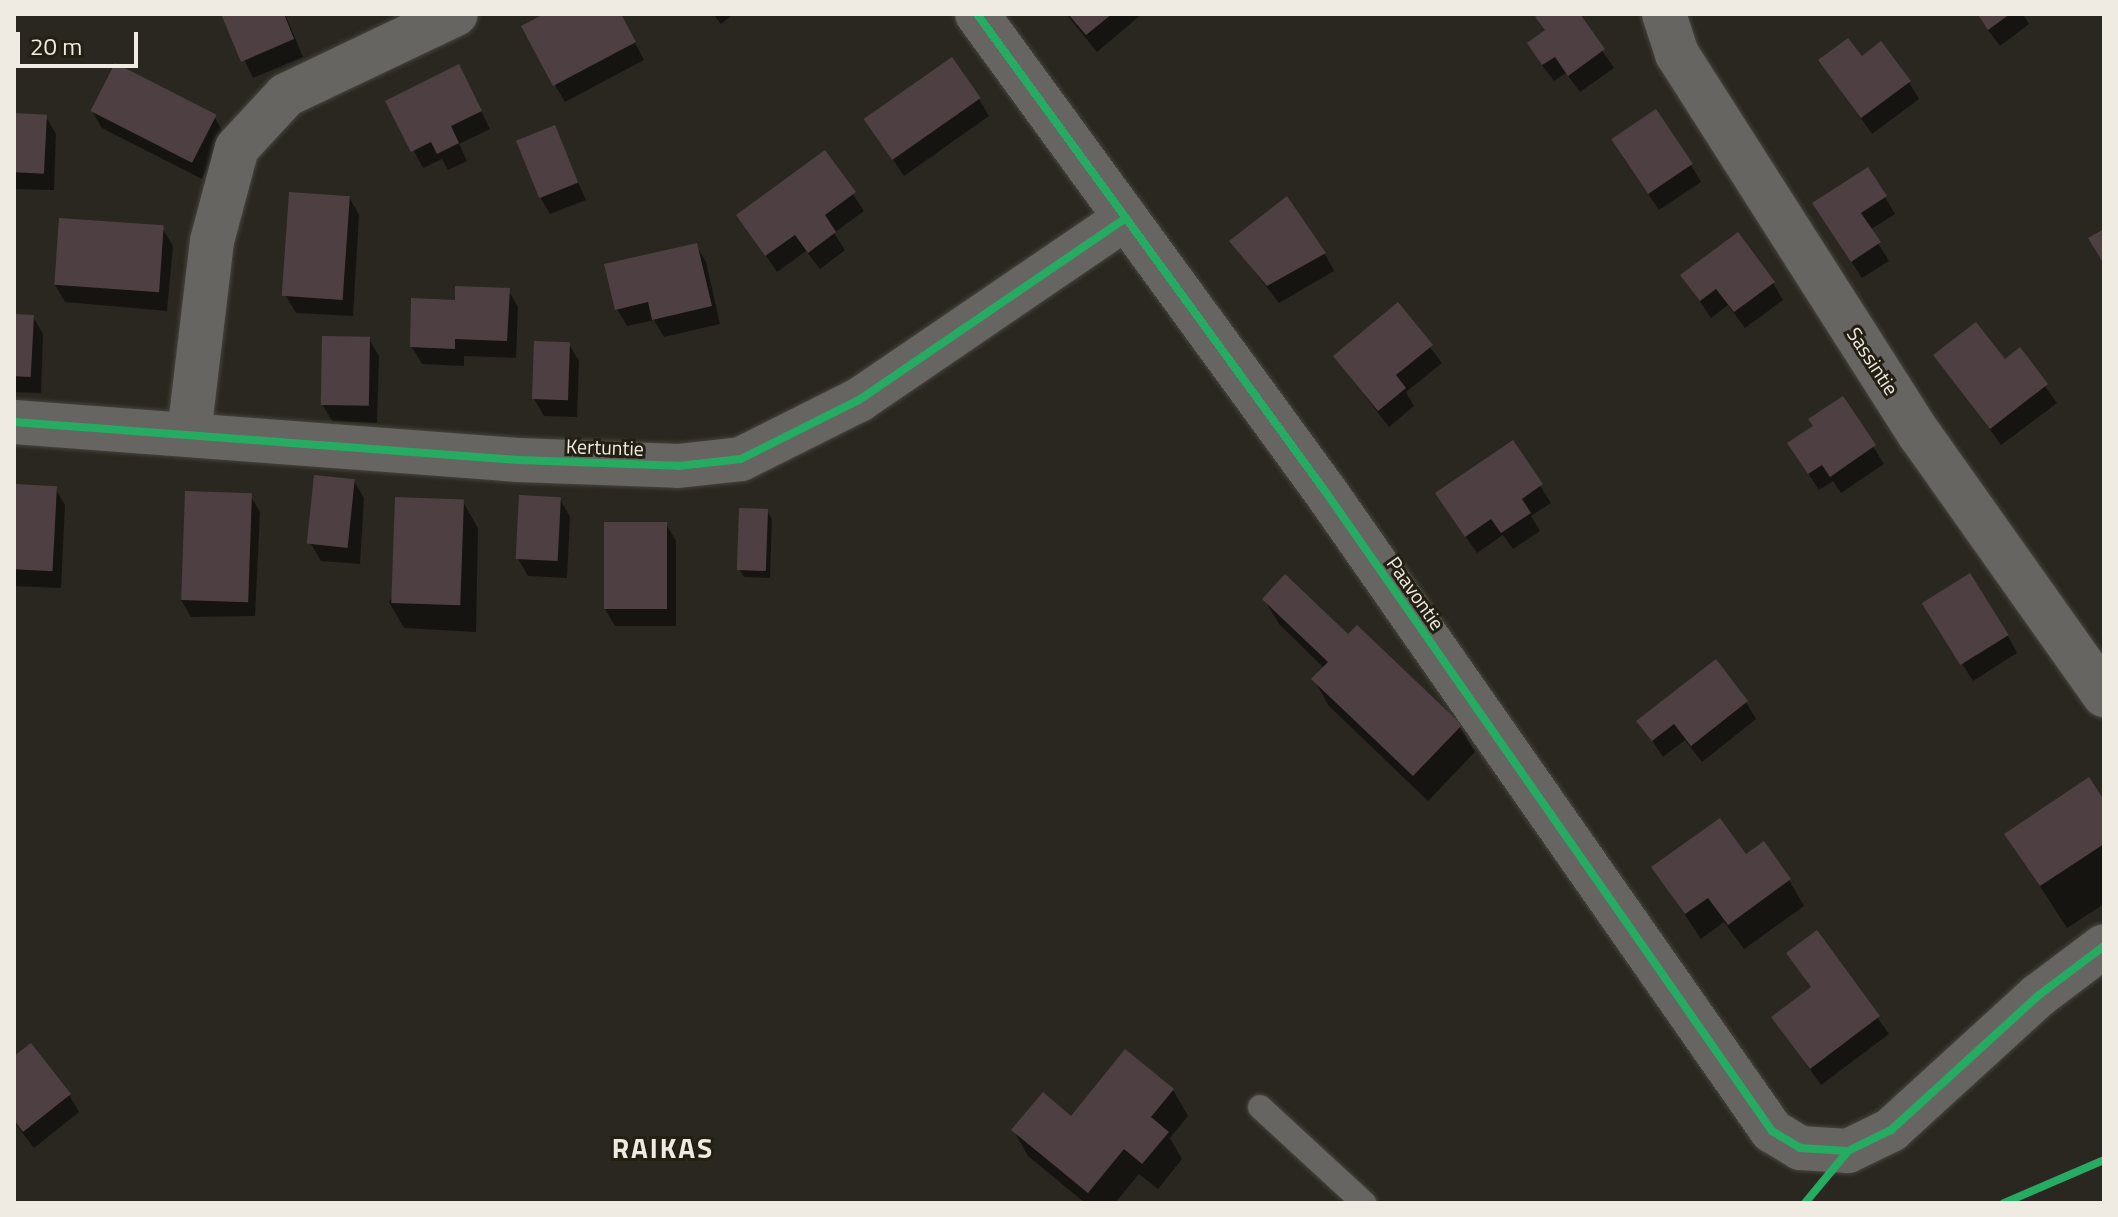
<!DOCTYPE html>
<style>
body{margin:0}
#map{position:relative;width:2118px;height:1217px;overflow:hidden;background:#2a2720;font-family:"Titillium Web",sans-serif}
div>[style]{position:absolute}
.shadow>*{inset:0;background:#0007}
.building>*{inset:0;background:#4e4042;transform-origin:0 0}
.roads{filter:drop-shadow(0 0 2px #46443d) drop-shadow(0 0 2px #46443d)}
.lane>*{height:24px;margin:-12px;padding:0 12px;transform-origin:12px;border-radius:12px;background:#676561}
.street>*{height:44px;margin:-22px;padding:0 22px;transform-origin:22px;border-radius:22px;background:#676561}
.cycleway>*{height:8px;margin:-4px;padding:0 4px;transform-origin:4px;border-radius:4px;background:#26ab63}
span{translate:-50% -50%;white-space:nowrap;text-align:center;line-height:1.15;-webkit-text-stroke:6px #241f13;paint-order:stroke}
.street-label{font-size:20px;color:#efebe3}
.district-label{font-size:28px;color:#efebe3;font-weight:700;letter-spacing:2px}
.frame{position:absolute;inset:0;border:16px solid #efebe3;pointer-events:none}
.scale{position:absolute;left:16px;top:32px;width:122px;height:36px;box-sizing:border-box;border:4px solid #efebe3;border-top:0;padding-left:10px;font-size:24px;line-height:28px;white-space:nowrap;color:#efebe3;-webkit-text-stroke:6px #241f13;paint-order:stroke}
</style>
<div id="map">
<div class="shadow">
<div style="clip-path:polygon(223px 14px,285px 14px,303px 57px,253px 78px)"></div>
<div style="clip-path:polygon(549px 14px,620px 14px,644px 60px,565px 102px,555px 85px)"></div>
<div style="clip-path:polygon(713px 14px,734px 14px,721px 24px)"></div>
<div style="clip-path:polygon(1066px 14px,1142px 14px,1097px 52px)"></div>
<div style="clip-path:polygon(1543px 14px,1577px 14px,1614px 68px,1580px 92px,1566px 73px,1554px 81px,1539px 61px,1546px 32px)"></div>
<div style="clip-path:polygon(1976px 14px,2023px 14px,2029px 24px,2000px 46px)"></div>
<div style="clip-path:polygon(1862px 59px,1909px 82px,1919px 99px,1872px 134px,1821px 61px)"></div>
<div style="clip-path:polygon(468px 84px,490px 129px,459px 144px,467px 161px,448px 170px,442px 159px,423px 168px,388px 102px)"></div>
<div style="clip-path:polygon(979px 99px,989px 116px,904px 176px,866px 119px)"></div>
<div style="clip-path:polygon(92px 111px,214px 116px,224px 134px,202px 179px,102px 128px)"></div>
<div style="clip-path:polygon(14px 115px,46px 117px,56px 134px,54px 190px,14px 189px)"></div>
<div style="clip-path:polygon(554px 128px,586px 200px,550px 214px,540px 197px)"></div>
<div style="clip-path:polygon(825px 152px,864px 211px,834px 233px,845px 250px,820px 269px,806px 251px,777px 272px,739px 216px)"></div>
<div style="clip-path:polygon(1623px 157px,1691px 165px,1701px 182px,1659px 210px)"></div>
<div style="clip-path:polygon(349px 197px,359px 215px,353px 316px,296px 313px,286px 296px)"></div>
<div style="clip-path:polygon(1885px 197px,1895px 214px,1870px 230px,1889px 261px,1862px 278px,1825px 221px)"></div>
<div style="clip-path:polygon(162px 228px,173px 246px,167px 311px,65px 302px,55px 285px)"></div>
<div style="clip-path:polygon(1231px 241px,1325px 254px,1334px 271px,1279px 303px)"></div>
<div style="clip-path:polygon(696px 245px,706px 262px,720px 324px,664px 337px,654px 320px,627px 326px,617px 309px)"></div>
<div style="clip-path:polygon(1683px 276px,1773px 283px,1783px 300px,1745px 328px,1728px 305px,1711px 318px)"></div>
<div style="clip-path:polygon(508px 290px,518px 307px,516px 358px,464px 356px,464px 366px,422px 364px,412px 347px,457px 302px)"></div>
<div style="clip-path:polygon(1398px 305px,1442px 363px,1406px 392px,1414px 406px,1389px 427px,1335px 357px)"></div>
<div style="clip-path:polygon(14px 316px,33px 317px,43px 334px,41px 393px,14px 392px)"></div>
<div style="clip-path:polygon(369px 339px,379px 356px,377px 423px,332px 421px,322px 404px)"></div>
<div style="clip-path:polygon(569px 344px,579px 361px,577px 417px,544px 416px,534px 399px)"></div>
<div style="clip-path:polygon(2019px 350px,2057px 403px,2001px 445px,1936px 355px,2005px 361px)"></div>
<div style="clip-path:polygon(1843px 399px,1884px 464px,1841px 493px,1833px 481px,1819px 490px,1800px 461px,1815px 427px)"></div>
<div style="clip-path:polygon(1513px 443px,1551px 503px,1531px 516px,1540px 531px,1513px 549px,1503px 535px,1477px 553px,1448px 511px)"></div>
<div style="clip-path:polygon(354px 481px,364px 498px,360px 564px,321px 561px,311px 544px)"></div>
<div style="clip-path:polygon(14px 486px,55px 488px,65px 505px,61px 588px,14px 586px)"></div>
<div style="clip-path:polygon(250px 495px,260px 512px,255px 616px,191px 617px,181px 600px)"></div>
<div style="clip-path:polygon(560px 499px,570px 517px,567px 578px,528px 576px,518px 559px)"></div>
<div style="clip-path:polygon(463px 502px,478px 528px,476px 632px,404px 628px,389px 602px)"></div>
<div style="clip-path:polygon(767px 511px,772px 519px,770px 578px,744px 577px,739px 569px)"></div>
<div style="clip-path:polygon(666px 524px,676px 541px,676px 626px,615px 626px,605px 609px)"></div>
<div style="clip-path:polygon(1264px 599px,1348px 637px,1460px 726px,1475px 752px,1428px 801px,1328px 705px,1314px 679px,1324px 668px,1279px 624px)"></div>
<div style="clip-path:polygon(1935px 622px,2008px 636px,2017px 653px,1973px 681px)"></div>
<div style="clip-path:polygon(1746px 702px,1756px 719px,1702px 762px,1685px 740px,1663px 757px,1639px 721px)"></div>
<div style="clip-path:polygon(2104px 804px,2104px 904px,2067px 928px,2007px 835px)"></div>
<div style="clip-path:polygon(1745px 856px,1789px 880px,1804px 906px,1744px 949px,1724px 922px,1701px 939px,1654px 868px)"></div>
<div style="clip-path:polygon(1816px 933px,1889px 1034px,1821px 1085px,1773px 1018px,1812px 989px,1789px 954px)"></div>
<div style="clip-path:polygon(14px 1059px,69px 1095px,79px 1112px,34px 1148px,14px 1122px)"></div>
<div style="clip-path:polygon(1173px 1090px,1188px 1116px,1170px 1138px,1182px 1159px,1158px 1189px,1139px 1174px,1115px 1203px,1085px 1203px,1028px 1156px,1014px 1131px)"></div>
</div>
<div class="building">
<div style="clip-path:polygon(221px 14px,284px 14px,294px 39px,241px 62px)"></div>
<div style="clip-path:polygon(544px 14px,621px 14px,636px 42px,553px 86px,521px 26px)"></div>
<div style="clip-path:polygon(1068px 14px,1112px 14px,1086px 35px)"></div>
<div style="clip-path:polygon(1540px 14px,1580px 14px,1605px 49px,1568px 76px,1555px 57px,1542px 65px,1527px 43px,1545px 30px,1535px 17px)"></div>
<div style="clip-path:polygon(1977px 14px,2010px 14px,1988px 30px)"></div>
<div style="clip-path:polygon(1848px 38px,1862px 56px,1881px 41px,1911px 81px,1861px 118px,1818px 60px)"></div>
<div style="left:952px;top:57px;width:50px;height:108px;rotate:55deg"></div>
<div style="left:115px;top:63px;width:114px;height:54px;rotate:27deg"></div>
<div style="clip-path:polygon(459px 64px,482px 111px,451px 126px,459px 143px,437px 154px,431px 142px,411px 152px,385px 101px)"></div>
<div style="left:1656px;top:109px;width:66px;height:54px;rotate:56deg"></div>
<div style="left:14px;top:113px;width:33px;height:59px;rotate:3deg"></div>
<div style="left:555px;top:125px;width:62px;height:42px;rotate:68deg"></div>
<div style="clip-path:polygon(825px 150px,856px 192px,825px 215px,836px 232px,808px 253px,795px 235px,765px 256px,736px 215px)"></div>
<div style="clip-path:polygon(1868px 167px,1887px 196px,1861px 213px,1881px 242px,1851px 262px,1812px 203px)"></div>
<div style="left:289px;top:192px;width:61px;height:104px;rotate:4deg"></div>
<div style="clip-path:polygon(1287px 196px,1326px 253px,1267px 286px,1229px 241px)"></div>
<div style="left:59px;top:218px;width:105px;height:67px;rotate:4deg"></div>
<div style="clip-path:polygon(2104px 229px,2104px 264px,2088px 238px)"></div>
<div style="clip-path:polygon(1738px 232px,1775px 282px,1734px 312px,1716px 289px,1700px 301px,1680px 275px)"></div>
<div style="clip-path:polygon(697px 243px,712px 306px,652px 320px,648px 302px,615px 310px,604px 264px)"></div>
<div style="clip-path:polygon(455px 286px,510px 288px,507px 341px,455px 339px,455px 349px,410px 347px,411px 298px,455px 300px)"></div>
<div style="clip-path:polygon(1398px 302px,1433px 345px,1396px 375px,1406px 388px,1378px 411px,1333px 356px)"></div>
<div style="left:14px;top:314px;width:20px;height:62px;rotate:3deg"></div>
<div style="clip-path:polygon(1976px 322px,2005px 359px,2020px 347px,2048px 384px,1990px 429px,1933px 355px)"></div>
<div style="left:322px;top:336px;width:48px;height:69px;rotate:1deg"></div>
<div style="left:534px;top:341px;width:36px;height:58px;rotate:2deg"></div>
<div style="clip-path:polygon(1843px 396px,1876px 445px,1830px 477px,1822px 465px,1808px 474px,1787px 443px,1813px 426px,1808px 419px)"></div>
<div style="clip-path:polygon(1513px 440px,1543px 484px,1522px 499px,1531px 513px,1501px 533px,1491px 519px,1465px 537px,1435px 493px)"></div>
<div style="left:314px;top:475px;width:41px;height:69px;rotate:6deg"></div>
<div style="left:14px;top:484px;width:43px;height:85px;rotate:3deg"></div>
<div style="left:185px;top:491px;width:67px;height:109px;rotate:2deg"></div>
<div style="left:519px;top:495px;width:42px;height:64px;rotate:3deg"></div>
<div style="left:395px;top:497px;width:69px;height:106px;rotate:2deg"></div>
<div style="left:739px;top:508px;width:29px;height:62px;rotate:2deg"></div>
<div style="left:604px;top:522px;width:63px;height:87px"></div>
<div style="left:1970px;top:573px;width:73px;height:57px;rotate:58deg"></div>
<div style="clip-path:polygon(1285px 574px,1348px 634px,1357px 625px,1462px 725px,1413px 776px,1311px 679px,1328px 662px,1262px 599px)"></div>
<div style="clip-path:polygon(1716px 659px,1748px 701px,1691px 746px,1674px 724px,1652px 741px,1636px 721px)"></div>
<div style="clip-path:polygon(2089px 777px,2104px 800px,2104px 844px,2040px 886px,2004px 834px)"></div>
<div style="clip-path:polygon(1720px 818px,1746px 854px,1764px 841px,1791px 879px,1728px 925px,1708px 898px,1685px 914px,1651px 867px)"></div>
<div style="clip-path:polygon(1817px 930px,1880px 1016px,1810px 1069px,1771px 1017px,1811px 987px,1786px 953px)"></div>
<div style="clip-path:polygon(31px 1043px,71px 1094px,23px 1132px,14px 1120px,14px 1056px)"></div>
<div style="clip-path:polygon(1125px 1049px,1174px 1089px,1151px 1117px,1169px 1132px,1142px 1164px,1124px 1149px,1088px 1193px,1011px 1130px,1043px 1092px,1071px 1116px)"></div>
</div>
<div class="roads">
<div class="lane">
<div style="left:1260px;top:1107px;width:142px;rotate:42.7deg"></div>
</div>
<div class="street">
<div style="left:977px;top:14px;width:590px;rotate:53.89deg"></div>
<div style="left:1325px;top:491px;width:781px;rotate:55.07deg"></div>
<div style="left:1772px;top:1131px;width:33px;rotate:31deg"></div>
<div style="left:1800px;top:1148px;width:48px;rotate:3.6deg"></div>
<div style="left:1848px;top:1151px;width:48px;rotate:-26deg"></div>
<div style="left:1891px;top:1130px;width:200px;rotate:-42.4deg"></div>
<div style="left:2039px;top:995px;width:81px;rotate:-37deg"></div>
<div style="left:1664px;top:14px;width:42px;rotate:72deg"></div>
<div style="left:1677px;top:54px;width:452px;rotate:57.5deg"></div>
<div style="left:1920px;top:435px;width:319px;rotate:54.7deg"></div>
<div style="left:14px;top:422px;width:505px;rotate:4.31deg"></div>
<div style="left:518px;top:460px;width:160px;rotate:2.1deg"></div>
<div style="left:678px;top:466px;width:63px;rotate:-6.3deg"></div>
<div style="left:741px;top:459px;width:132px;rotate:-26.6deg"></div>
<div style="left:859px;top:400px;width:323px;rotate:-34.3deg"></div>
<div style="left:189px;top:434px;width:194px;rotate:-83.2deg"></div>
<div style="left:212px;top:241px;width:96px;rotate:-75deg"></div>
<div style="left:237px;top:148px;width:72px;rotate:-47.2deg"></div>
<div style="left:286px;top:95px;width:188px;rotate:-25.5deg"></div>
</div>
</div>
<div class="cycleway">
<div style="left:977px;top:14px;width:590px;rotate:53.89deg"></div>
<div style="left:1325px;top:491px;width:781px;rotate:55.07deg"></div>
<div style="left:1772px;top:1131px;width:33px;rotate:31deg"></div>
<div style="left:1800px;top:1148px;width:48px;rotate:3.6deg"></div>
<div style="left:14px;top:422px;width:505px;rotate:4.31deg"></div>
<div style="left:518px;top:460px;width:160px;rotate:2.1deg"></div>
<div style="left:678px;top:466px;width:63px;rotate:-6.3deg"></div>
<div style="left:741px;top:459px;width:132px;rotate:-26.6deg"></div>
<div style="left:859px;top:400px;width:323px;rotate:-34.3deg"></div>
<div style="left:1805px;top:1203px;width:67px;rotate:-50.4deg"></div>
<div style="left:1848px;top:1151px;width:48px;rotate:-26deg"></div>
<div style="left:1891px;top:1130px;width:200px;rotate:-42.4deg"></div>
<div style="left:2039px;top:995px;width:81px;rotate:-37deg"></div>
<div style="left:2004px;top:1203px;width:109px;rotate:-23.3deg"></div>
</div>
<div class="street-label">
<span style="left:1873px;top:361px;rotate:57deg">Sassintie</span>
<span style="left:605px;top:447px;rotate:2deg">Kertuntie</span>
<span style="left:1416px;top:593px;rotate:55deg">Paavontie</span>
</div>
<div class="district-label">
<span style="left:663px;top:1148px">RAIKAS</span>
</div>
<div class="frame"></div>
<div class="scale">20 m</div>
</div>
